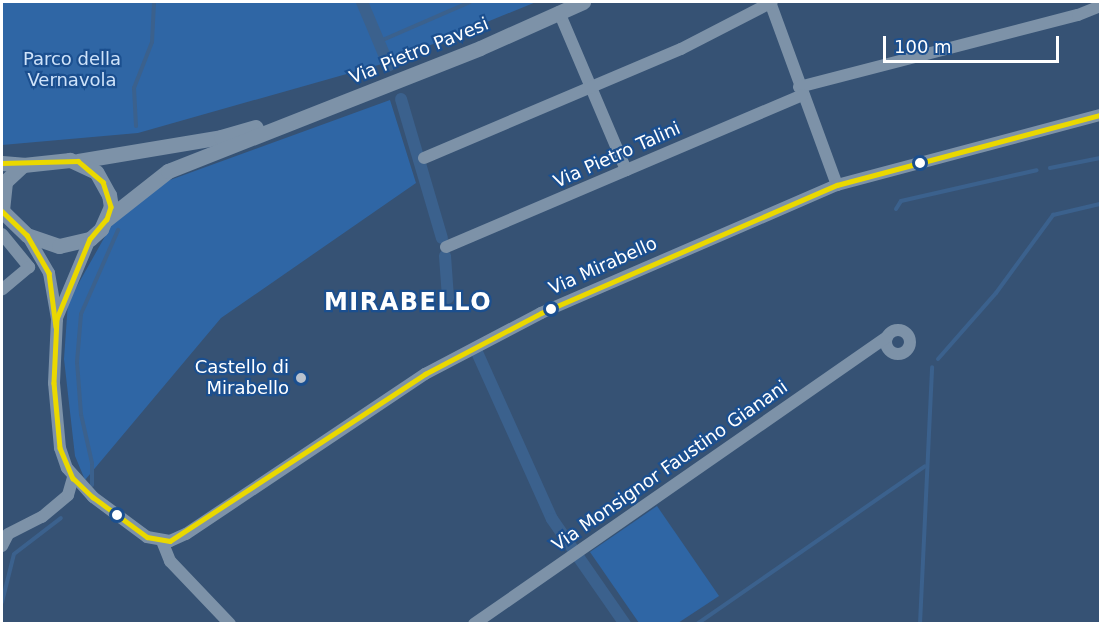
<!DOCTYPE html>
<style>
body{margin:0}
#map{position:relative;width:1102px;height:625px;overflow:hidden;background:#365274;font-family:"DejaVu Sans",sans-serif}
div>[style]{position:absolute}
.green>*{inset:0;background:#2f66a5}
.stream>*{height:4px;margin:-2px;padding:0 2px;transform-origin:2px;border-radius:2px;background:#3b618d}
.canal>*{height:12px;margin:-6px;padding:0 6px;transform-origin:6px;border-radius:6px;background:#3b618d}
.minor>*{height:12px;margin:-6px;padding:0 6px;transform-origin:6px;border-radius:6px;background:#7d92a8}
.minor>.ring{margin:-6px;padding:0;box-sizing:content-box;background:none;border:12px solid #7d92a8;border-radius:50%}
.tertiary>*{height:15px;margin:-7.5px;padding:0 7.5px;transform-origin:7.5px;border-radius:7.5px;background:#7d92a8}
.bus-1>*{height:4.5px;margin:-2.25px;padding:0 2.25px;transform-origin:2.25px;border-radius:2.25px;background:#ead800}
.dots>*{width:16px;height:16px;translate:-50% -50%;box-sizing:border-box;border:3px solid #1b4f8f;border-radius:50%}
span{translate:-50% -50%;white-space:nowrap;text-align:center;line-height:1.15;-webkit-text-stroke:4.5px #1b4f8f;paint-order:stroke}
.street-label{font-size:18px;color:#fff}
.park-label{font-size:18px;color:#cfe3fa}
.poi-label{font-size:18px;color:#fff}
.right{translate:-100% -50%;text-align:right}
.district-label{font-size:24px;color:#fff;font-weight:700;letter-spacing:1.5px}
.frame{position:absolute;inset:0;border:3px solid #fff;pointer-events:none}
.scale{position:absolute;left:883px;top:36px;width:176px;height:27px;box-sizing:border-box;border:3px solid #fff;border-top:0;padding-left:8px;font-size:18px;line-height:21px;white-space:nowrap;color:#fff;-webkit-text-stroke:4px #1b4f8f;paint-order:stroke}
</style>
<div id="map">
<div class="green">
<div style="clip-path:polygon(2px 2px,536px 2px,389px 62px,138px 133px,2px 145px)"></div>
<div style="clip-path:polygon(390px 100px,416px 183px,221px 318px,85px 480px,75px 456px,64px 359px,68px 302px,112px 224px,159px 184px)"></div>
<div style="clip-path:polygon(657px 506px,719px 596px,678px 623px,639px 623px,590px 552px)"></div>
</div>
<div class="stream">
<div style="left:378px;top:42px;width:100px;rotate:-23.5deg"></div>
<div style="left:136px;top:126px;width:38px;rotate:-93deg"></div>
<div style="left:134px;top:88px;width:49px;rotate:-68.6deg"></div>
<div style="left:152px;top:42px;width:40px;rotate:-87.1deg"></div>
<div style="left:1050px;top:168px;width:51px;rotate:-11.3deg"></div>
<div style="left:896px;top:209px;width:9px;rotate:-58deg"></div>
<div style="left:901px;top:201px;width:139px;rotate:-12.8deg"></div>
<div style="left:938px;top:359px;width:88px;rotate:-48.7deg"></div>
<div style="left:996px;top:293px;width:97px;rotate:-53.8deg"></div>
<div style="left:1053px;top:215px;width:48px;rotate:-13.2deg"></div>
<div style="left:92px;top:485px;width:22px;rotate:-90deg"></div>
<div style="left:92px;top:463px;width:50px;rotate:-102.7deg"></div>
<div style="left:81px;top:414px;width:52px;rotate:-94.4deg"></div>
<div style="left:77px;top:362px;width:48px;rotate:-85.2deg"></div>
<div style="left:81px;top:314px;width:92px;rotate:-66.2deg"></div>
<div style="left:2px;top:602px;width:49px;rotate:-76deg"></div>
<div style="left:14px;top:554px;width:59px;rotate:-37.5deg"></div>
<div style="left:697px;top:624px;width:277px;rotate:-34.7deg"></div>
<div style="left:920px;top:624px;width:257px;rotate:-87.3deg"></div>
</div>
<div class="canal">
<div style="left:362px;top:2px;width:69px;rotate:67.1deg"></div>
<div style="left:401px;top:99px;width:145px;rotate:73.6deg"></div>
<div style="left:445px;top:256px;width:42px;rotate:85.9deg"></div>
<div style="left:476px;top:350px;width:185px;rotate:65.8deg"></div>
<div style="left:552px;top:519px;width:128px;rotate:55.2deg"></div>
</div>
<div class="minor">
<div style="left:770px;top:2px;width:195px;rotate:69.9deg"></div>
<div style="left:559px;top:12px;width:172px;rotate:67deg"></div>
<div style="left:799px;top:87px;width:288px;rotate:-14.5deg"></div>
<div style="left:1078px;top:15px;width:24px;rotate:-22deg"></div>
<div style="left:424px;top:158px;width:279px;rotate:-23deg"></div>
<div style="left:681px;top:49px;width:102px;rotate:-27.3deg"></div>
<div style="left:2px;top:234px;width:43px;rotate:50.7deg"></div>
<div style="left:29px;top:267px;width:35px;rotate:140deg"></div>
<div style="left:27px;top:235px;width:44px;rotate:59.9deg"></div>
<div style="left:49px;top:273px;width:47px;rotate:80.1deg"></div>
<div style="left:57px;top:319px;width:64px;rotate:92.7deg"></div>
<div style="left:54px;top:383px;width:65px;rotate:84.7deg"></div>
<div style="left:60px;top:448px;width:21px;rotate:71deg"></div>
<div style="left:67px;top:468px;width:39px;rotate:48deg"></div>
<div style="left:93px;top:497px;width:67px;rotate:36.5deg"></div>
<div style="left:147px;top:537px;width:23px;rotate:10deg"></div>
<div style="left:170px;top:541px;width:17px;rotate:-24deg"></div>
<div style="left:186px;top:534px;width:288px;rotate:-33.8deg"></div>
<div style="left:425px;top:374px;width:131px;rotate:-27.7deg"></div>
<div style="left:541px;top:313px;width:322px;rotate:-23.4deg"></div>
<div style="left:837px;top:185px;width:272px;rotate:-14.9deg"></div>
<div style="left:446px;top:247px;width:387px;rotate:-23.1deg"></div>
<div style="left:57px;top:318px;width:86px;rotate:-67.3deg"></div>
<div class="ring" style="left:886px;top:330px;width:12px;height:12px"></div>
<div style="left:162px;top:541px;width:22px;rotate:68deg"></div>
<div style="left:170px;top:561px;width:87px;rotate:46.4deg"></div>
<div style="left:2px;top:546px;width:13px;rotate:-63deg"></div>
<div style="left:8px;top:534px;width:38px;rotate:-27deg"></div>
<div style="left:42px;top:517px;width:34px;rotate:-40deg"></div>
<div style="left:68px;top:495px;width:18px;rotate:-74deg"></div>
<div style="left:474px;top:624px;width:503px;rotate:-34.8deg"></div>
</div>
<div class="tertiary">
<div style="left:78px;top:161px;width:145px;rotate:-9.5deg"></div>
<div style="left:221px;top:137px;width:36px;rotate:-16deg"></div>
<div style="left:2px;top:163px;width:21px;rotate:5deg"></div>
<div style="left:2px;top:211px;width:35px;rotate:44deg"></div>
<div style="left:27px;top:235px;width:34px;rotate:19deg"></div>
<div style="left:59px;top:246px;width:32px;rotate:-13deg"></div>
<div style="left:90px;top:239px;width:15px;rotate:-42deg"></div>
<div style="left:101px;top:229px;width:24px;rotate:-66deg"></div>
<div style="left:111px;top:207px;width:12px;rotate:-99deg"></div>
<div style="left:109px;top:195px;width:26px;rotate:-119deg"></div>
<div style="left:96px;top:172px;width:29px;rotate:-155deg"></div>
<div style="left:70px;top:160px;width:47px;rotate:173.9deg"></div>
<div style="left:23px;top:165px;width:25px;rotate:137deg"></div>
<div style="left:5px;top:182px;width:30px;rotate:96deg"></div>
<div style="left:107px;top:219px;width:78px;rotate:-38.2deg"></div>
<div style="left:168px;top:171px;width:335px;rotate:-21.5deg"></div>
<div style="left:480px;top:48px;width:113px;rotate:-24.1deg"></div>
</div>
<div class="bus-1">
<div style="left:2px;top:163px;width:76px;rotate:-1.5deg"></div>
<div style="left:78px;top:161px;width:33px;rotate:40deg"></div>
<div style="left:103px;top:182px;width:26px;rotate:72deg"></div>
<div style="left:111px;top:207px;width:13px;rotate:108deg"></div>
<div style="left:107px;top:219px;width:26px;rotate:130deg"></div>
<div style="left:90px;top:239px;width:87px;rotate:112.4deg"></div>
<div style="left:57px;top:319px;width:64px;rotate:92.7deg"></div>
<div style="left:54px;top:383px;width:65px;rotate:84.7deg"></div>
<div style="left:60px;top:448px;width:33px;rotate:67deg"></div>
<div style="left:73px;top:478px;width:28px;rotate:44deg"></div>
<div style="left:93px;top:497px;width:67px;rotate:36.5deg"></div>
<div style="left:147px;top:537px;width:23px;rotate:10deg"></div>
<div style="left:170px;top:541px;width:305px;rotate:-33.2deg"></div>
<div style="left:425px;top:374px;width:131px;rotate:-27.7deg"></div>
<div style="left:541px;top:313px;width:322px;rotate:-23.4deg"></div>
<div style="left:837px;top:185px;width:272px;rotate:-14.9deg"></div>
<div style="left:2px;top:211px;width:35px;rotate:44deg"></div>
<div style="left:27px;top:235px;width:44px;rotate:59.9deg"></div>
<div style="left:49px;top:273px;width:54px;rotate:82.6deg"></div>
</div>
<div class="dots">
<div style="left:920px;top:163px;background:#fff"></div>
<div style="left:551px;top:309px;background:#fff"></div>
<div style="left:301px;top:378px;background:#b9c2ce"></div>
<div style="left:117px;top:515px;background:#fff"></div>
</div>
<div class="street-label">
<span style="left:419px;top:51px;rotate:-22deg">Via Pietro Pavesi</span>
<span style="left:617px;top:155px;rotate:-24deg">Via Pietro Talini</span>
<span style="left:603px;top:266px;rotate:-24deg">Via Mirabello</span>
<span style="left:670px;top:466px;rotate:-35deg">Via Monsignor Faustino Gianani</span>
</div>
<div class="park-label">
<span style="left:72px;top:70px">Parco della<br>Vernavola</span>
</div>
<div class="poi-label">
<span class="right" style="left:289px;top:378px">Castello di<br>Mirabello</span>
</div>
<div class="district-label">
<span style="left:408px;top:303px">MIRABELLO</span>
</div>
<div class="frame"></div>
<div class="scale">100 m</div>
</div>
